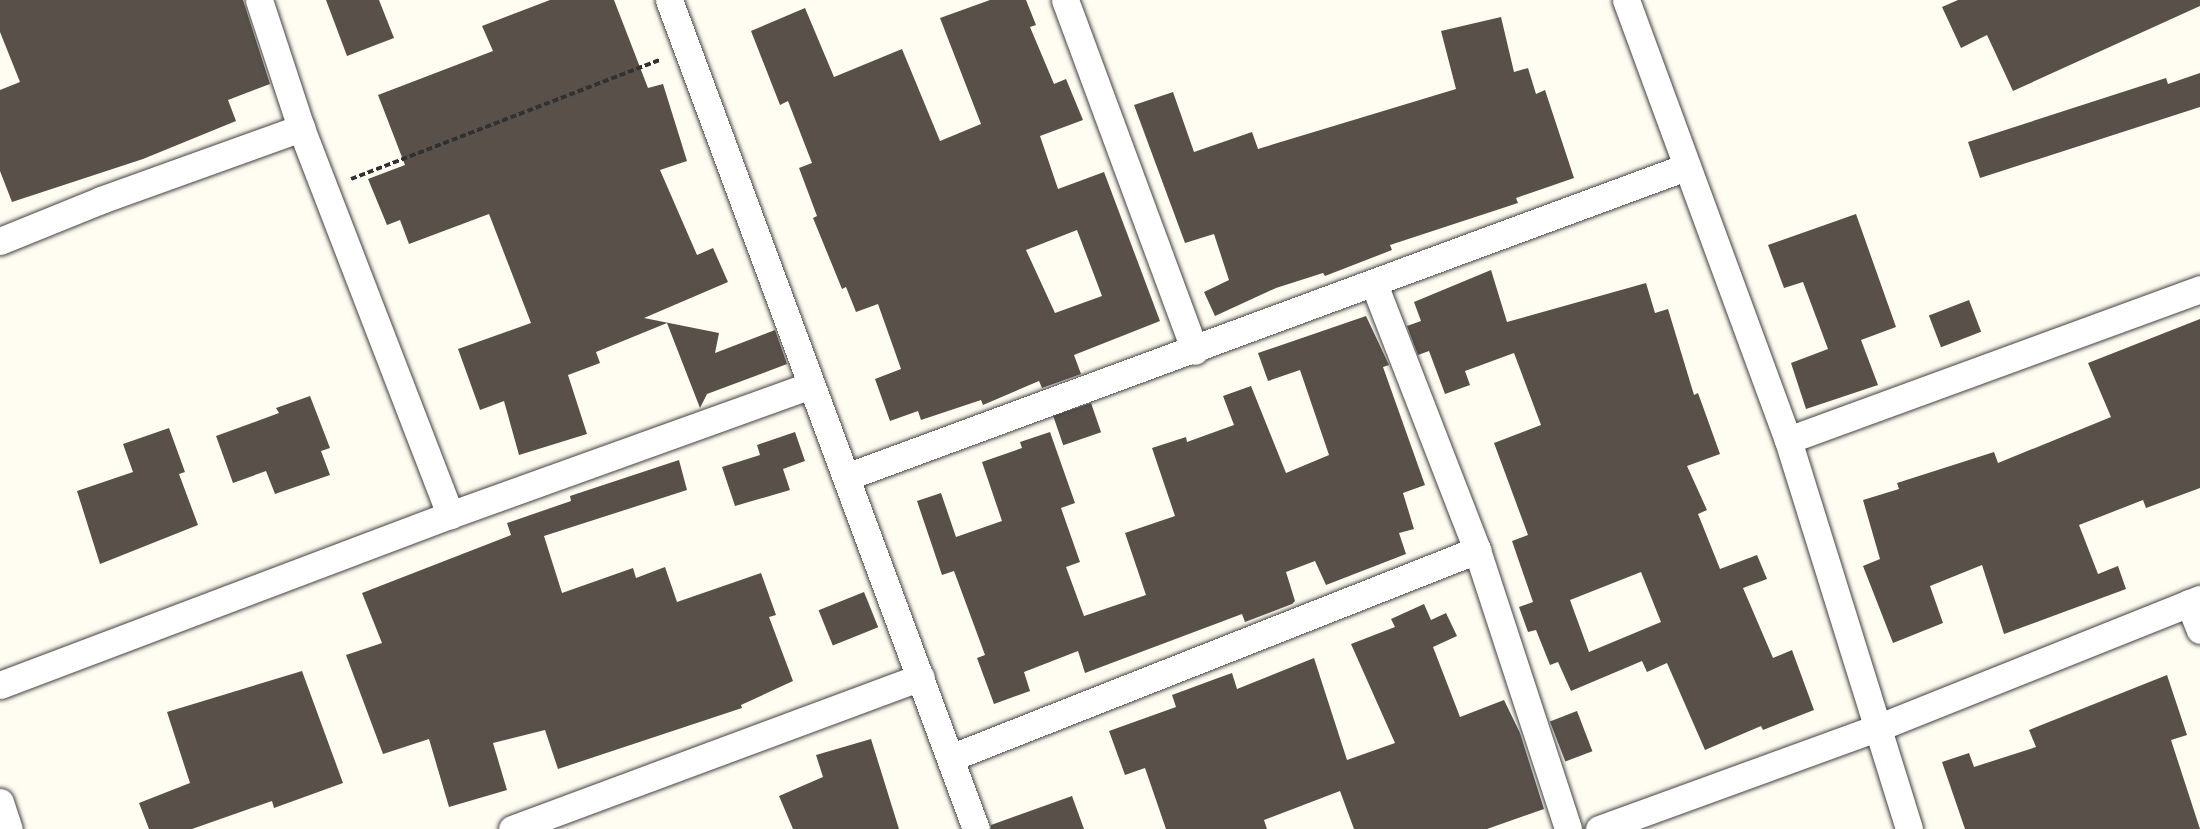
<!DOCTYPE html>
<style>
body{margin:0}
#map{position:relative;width:2200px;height:829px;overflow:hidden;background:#fffcf1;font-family:Literata,serif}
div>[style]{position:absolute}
.building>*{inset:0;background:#59504a;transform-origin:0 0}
.path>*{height:4px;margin-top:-2px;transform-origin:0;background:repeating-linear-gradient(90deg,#313131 0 6px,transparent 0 9px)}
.roads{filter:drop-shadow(0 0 2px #424242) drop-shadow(0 0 2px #424242)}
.minor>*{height:27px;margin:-13.5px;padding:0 13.5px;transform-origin:13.5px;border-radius:13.5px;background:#fff}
span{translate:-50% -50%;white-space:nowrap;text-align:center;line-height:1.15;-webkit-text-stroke:6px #fff;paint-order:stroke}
</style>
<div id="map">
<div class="building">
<div style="clip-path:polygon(0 0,243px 0,270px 84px,228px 100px,236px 121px,143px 159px,12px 202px,0 171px,0 90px,20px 82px,0 32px)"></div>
<div style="clip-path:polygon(326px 0,379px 0,394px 38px,347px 56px)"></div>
<div style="clip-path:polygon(550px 0,614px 0,648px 88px,663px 84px,687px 161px,660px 170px,697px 255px,713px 248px,728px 282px,644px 318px,719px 333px,715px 353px,775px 330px,787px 364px,707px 394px,700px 408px,667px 323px,596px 352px,600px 363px,568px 375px,587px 434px,519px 455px,504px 401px,480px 410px,458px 349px,531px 323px,489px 214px,409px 244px,400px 220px,387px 225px,368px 179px,405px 165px,378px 95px,493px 51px,482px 26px)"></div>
<div style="clip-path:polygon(evenodd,990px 0,1026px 0,1036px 25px,1030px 27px,1054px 84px,1066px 79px,1083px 120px,1040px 136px,1058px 189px,1104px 172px,1160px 321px,1074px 355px,1081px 374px,1042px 388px,1039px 381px,983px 405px,981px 400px,921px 420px,918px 411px,890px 421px,875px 379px,901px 369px,878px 304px,856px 312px,846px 287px,842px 289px,813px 218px,817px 216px,799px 168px,812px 163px,788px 101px,780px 105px,751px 31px,805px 8px,834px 77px,902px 49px,940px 141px,981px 124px,940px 18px,990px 0,1077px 230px,1102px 296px,1055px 313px,1026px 250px,1077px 230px)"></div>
<div style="clip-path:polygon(1958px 0,2200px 0,2200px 6px,2013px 91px,1987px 35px,1961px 48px,1942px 7px)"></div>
<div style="clip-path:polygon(1501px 17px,1514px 72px,1528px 68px,1536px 94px,1545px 90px,1574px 178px,1516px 198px,1518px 203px,1390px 245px,1392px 250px,1325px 276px,1323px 273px,1276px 288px,1215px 316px,1204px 292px,1229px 280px,1214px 234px,1185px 243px,1134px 105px,1173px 92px,1194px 152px,1252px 132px,1258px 149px,1456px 89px,1441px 31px)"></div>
<div style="clip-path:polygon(2200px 73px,2200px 107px,1980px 178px,1968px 142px,2166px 78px,2168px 84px)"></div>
<div style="clip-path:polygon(1856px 214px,1896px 327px,1861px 340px,1878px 385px,1806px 409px,1791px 363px,1828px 349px,1803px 282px,1784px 288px,1768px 245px)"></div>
<div style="clip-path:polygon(evenodd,1491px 270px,1507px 322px,1646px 283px,1655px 313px,1668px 309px,1694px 395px,1698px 393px,1720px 454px,1687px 466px,1707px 510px,1698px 514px,1720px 569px,1757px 555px,1767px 579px,1743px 588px,1773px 658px,1792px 650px,1814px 710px,1763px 730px,1761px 726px,1705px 750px,1667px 663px,1647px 672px,1642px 661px,1571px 691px,1558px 662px,1550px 665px,1536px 630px,1528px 632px,1519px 607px,1533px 602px,1512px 541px,1528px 535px,1494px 443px,1541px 425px,1514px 353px,1465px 371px,1470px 385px,1445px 394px,1429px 351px,1418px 355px,1407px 326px,1421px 321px,1414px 302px,1491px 270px,1641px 572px,1661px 622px,1589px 652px,1570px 600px,1641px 572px)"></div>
<div style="left:1969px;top:300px;width:34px;height:43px;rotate:69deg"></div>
<div style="clip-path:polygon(1366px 316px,1389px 365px,1383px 367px,1425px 485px,1403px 493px,1414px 529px,1399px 533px,1406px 554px,1326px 585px,1315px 561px,1286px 572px,1295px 601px,1292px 604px,1245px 622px,1242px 614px,1085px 673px,1078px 651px,1024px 672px,1030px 691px,994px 704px,977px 658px,985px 655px,954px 571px,942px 575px,917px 501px,941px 493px,956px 537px,1002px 521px,982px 462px,1022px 448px,1020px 442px,1050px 432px,1075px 503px,1061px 508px,1080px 562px,1066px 567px,1084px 616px,1146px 595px,1125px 533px,1175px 516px,1152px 448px,1186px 437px,1187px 442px,1234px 425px,1223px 396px,1251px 386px,1286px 473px,1329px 455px,1300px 370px,1268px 381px,1258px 353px)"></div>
<div style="clip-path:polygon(2200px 319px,2200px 488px,2146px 508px,2143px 500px,2079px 525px,2098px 574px,2118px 566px,2126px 589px,2004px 634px,1982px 565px,1930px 586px,1943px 623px,1893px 643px,1863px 566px,1880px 559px,1863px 500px,1899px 489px,1897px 483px,1994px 452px,1998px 463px,2111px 417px,2088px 363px)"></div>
<div style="clip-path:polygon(310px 396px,330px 448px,321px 451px,330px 475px,275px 494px,266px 471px,233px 483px,216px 436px,279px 413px,276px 408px)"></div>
<div style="left:1091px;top:403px;width:31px;height:40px;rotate:71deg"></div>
<div style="clip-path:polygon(169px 428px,185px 472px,179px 474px,198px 525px,100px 564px,77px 491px,133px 472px,123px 444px)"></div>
<div style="clip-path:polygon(795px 432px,805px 461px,783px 469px,790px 490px,735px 506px,722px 467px,760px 455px,757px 445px)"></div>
<div style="clip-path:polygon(679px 460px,687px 490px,544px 536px,562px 593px,633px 568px,636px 578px,665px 567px,677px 602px,761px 573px,776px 615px,769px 617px,793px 681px,741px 705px,742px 708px,558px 769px,545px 730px,493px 743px,507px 790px,449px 807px,429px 739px,383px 754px,346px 655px,382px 643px,362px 593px,511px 535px,507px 523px,571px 501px,570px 496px)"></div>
<div style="left:864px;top:592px;width:38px;height:49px;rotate:68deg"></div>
<div style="clip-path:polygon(1424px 604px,1431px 620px,1446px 613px,1457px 636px,1433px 647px,1460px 717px,1504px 700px,1520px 733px,1544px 809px,1487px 829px,1354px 829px,1340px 791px,1264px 820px,1267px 829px,1166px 829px,1145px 768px,1125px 775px,1109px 731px,1176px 707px,1172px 695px,1218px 678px,1232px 673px,1237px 689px,1314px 658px,1347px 760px,1395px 743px,1351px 644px,1395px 627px,1391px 619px)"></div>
<div style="clip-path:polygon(302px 671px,343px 783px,274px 808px,272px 801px,192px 829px,149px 829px,139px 803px,190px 783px,167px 712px)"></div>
<div style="clip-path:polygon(2167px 675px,2187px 735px,2171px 740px,2200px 829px,1965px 829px,1942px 762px,1969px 753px,1974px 767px,2036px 747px,2029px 730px)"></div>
<div style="left:1577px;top:711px;width:43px;height:29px;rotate:69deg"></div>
<div style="clip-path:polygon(871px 739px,899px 829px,793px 829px,779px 796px,823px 777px,816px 755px)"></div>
<div style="clip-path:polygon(1072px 796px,1084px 829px,991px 829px,991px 825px)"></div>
</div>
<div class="path">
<div style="left:351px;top:179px;width:331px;rotate:-21.1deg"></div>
</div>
<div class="roads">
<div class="minor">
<div style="left:259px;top:0;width:135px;rotate:71.8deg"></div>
<div style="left:301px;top:128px;width:415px;rotate:68.9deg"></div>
<div style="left:669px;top:0;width:884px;rotate:69.68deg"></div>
<div style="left:1065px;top:0;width:374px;rotate:69.7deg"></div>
<div style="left:1626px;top:0;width:469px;rotate:69.8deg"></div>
<div style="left:1788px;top:440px;width:407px;rotate:72.7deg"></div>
<div style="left:0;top:241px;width:109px;rotate:-22.1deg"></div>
<div style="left:101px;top:200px;width:213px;rotate:-19.8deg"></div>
<div style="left:1374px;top:284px;width:285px;rotate:68.8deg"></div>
<div style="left:1477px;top:550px;width:293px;rotate:71.9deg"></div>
<div style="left:1788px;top:440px;width:439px;rotate:-20.1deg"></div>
<div style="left:846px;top:477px;width:895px;rotate:-20.26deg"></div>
<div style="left:2189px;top:603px;width:29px;rotate:68deg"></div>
<div style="left:0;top:685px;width:481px;rotate:-20.7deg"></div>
<div style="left:450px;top:515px;width:381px;rotate:-19.8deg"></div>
<div style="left:950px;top:758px;width:567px;rotate:-21.54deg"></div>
<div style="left:0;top:802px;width:28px;rotate:72deg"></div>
<div style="left:512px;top:829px;width:436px;rotate:-20.4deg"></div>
<div style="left:1599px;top:829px;width:296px;rotate:-20deg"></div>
<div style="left:1877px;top:728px;width:348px;rotate:-21.8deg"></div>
</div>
</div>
</div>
